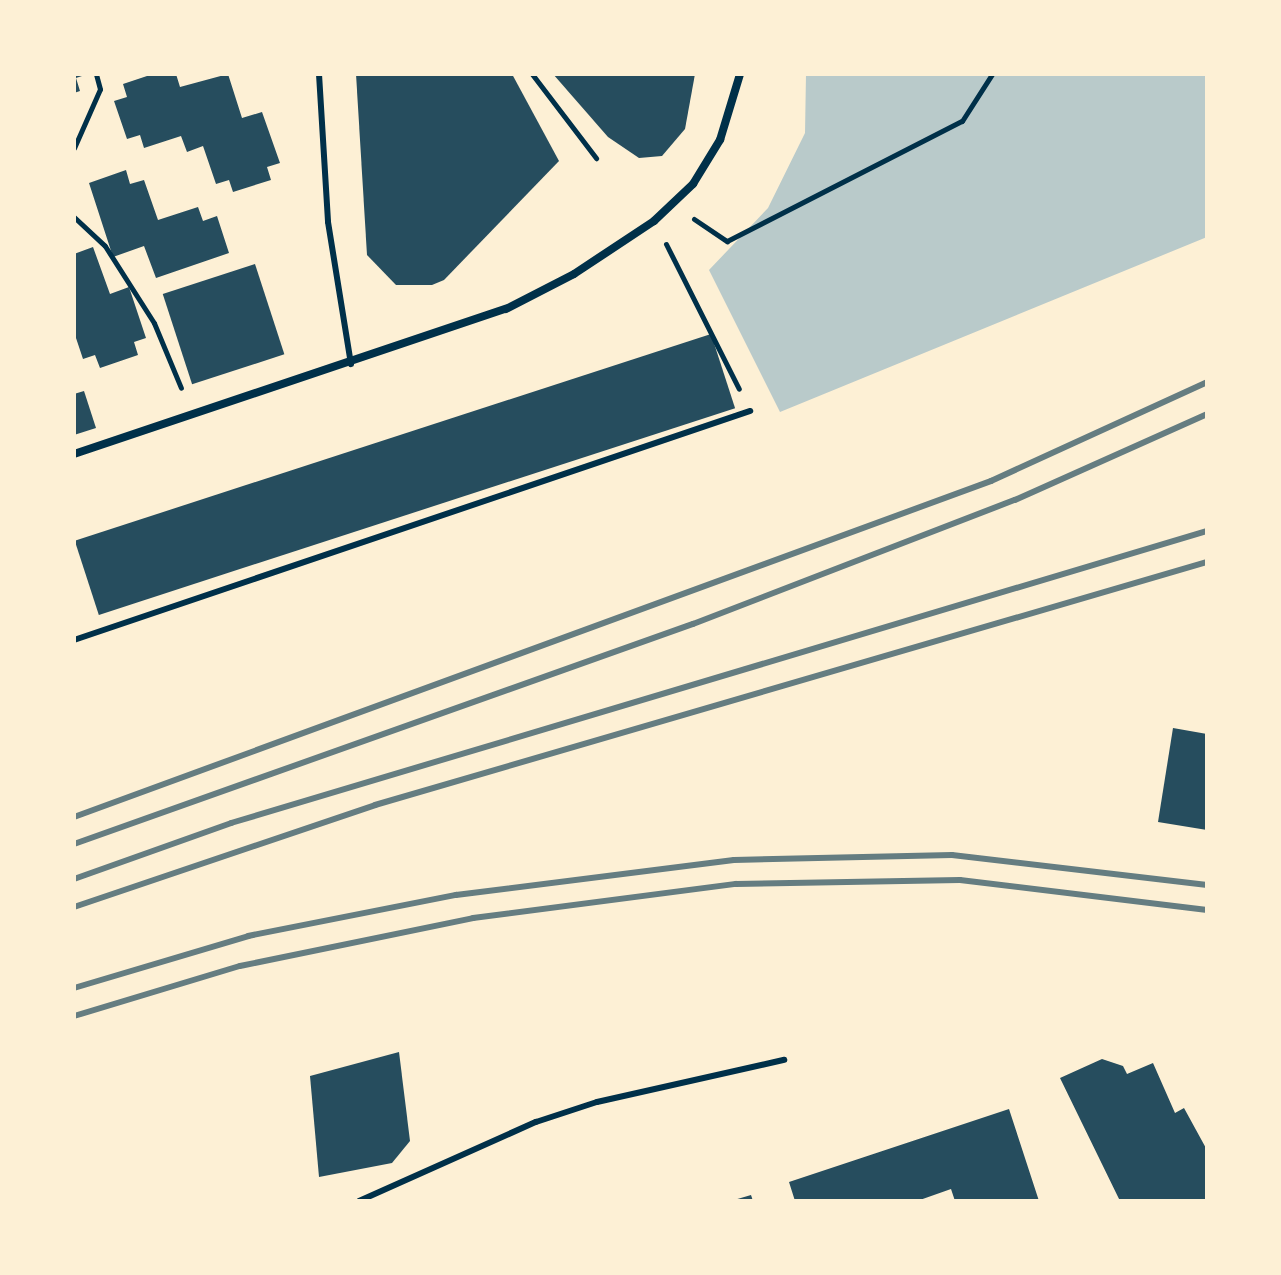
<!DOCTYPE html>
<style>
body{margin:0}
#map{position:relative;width:1281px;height:1275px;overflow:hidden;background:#fdf0d5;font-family:Lato,sans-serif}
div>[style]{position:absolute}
.green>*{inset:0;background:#b9caca}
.building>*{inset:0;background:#264d5e;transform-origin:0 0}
.path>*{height:5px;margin:-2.5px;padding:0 2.5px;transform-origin:2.5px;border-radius:2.5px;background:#003049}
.service>*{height:6px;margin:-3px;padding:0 3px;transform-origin:3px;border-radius:3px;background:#003049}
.minor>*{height:8px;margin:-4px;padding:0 4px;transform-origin:4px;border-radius:4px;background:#003049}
.rail>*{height:6px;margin:-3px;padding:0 3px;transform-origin:3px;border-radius:3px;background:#657d81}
span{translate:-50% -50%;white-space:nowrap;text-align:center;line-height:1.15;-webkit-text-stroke:8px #fdf0d5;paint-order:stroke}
.frame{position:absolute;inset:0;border:76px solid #fdf0d5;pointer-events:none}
</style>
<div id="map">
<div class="green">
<div style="clip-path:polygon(806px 74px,1207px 74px,1207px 237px,780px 412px,709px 270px,768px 208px,805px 133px)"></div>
</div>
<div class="building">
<div style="clip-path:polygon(74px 74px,85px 75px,76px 78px,80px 91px,74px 93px)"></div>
<div style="clip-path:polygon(153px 74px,176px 74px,180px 87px,228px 74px,242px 118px,262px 112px,280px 163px,267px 167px,271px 180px,233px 192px,229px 180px,216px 184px,203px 146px,187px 152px,181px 136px,144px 148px,140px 135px,127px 139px,114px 101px,127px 97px,123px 84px)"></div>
<div style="clip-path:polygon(356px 74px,512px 74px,559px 161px,444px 280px,432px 285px,396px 285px,367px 255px)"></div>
<div style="clip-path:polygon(553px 74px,695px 74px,685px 129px,662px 156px,639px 158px,608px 137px)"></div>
<div style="clip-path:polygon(126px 170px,130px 184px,144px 180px,158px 220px,198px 207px,203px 221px,217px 216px,229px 253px,156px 278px,144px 246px,113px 257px,89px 183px)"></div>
<div style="clip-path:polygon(93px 247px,110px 294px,129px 287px,146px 338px,134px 342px,138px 355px,100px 368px,95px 355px,83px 359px,74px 332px,74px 254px)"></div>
<div style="left:255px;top:264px;width:95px;height:97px;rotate:72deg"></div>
<div style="left:711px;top:334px;width:78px;height:669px;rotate:72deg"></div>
<div style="clip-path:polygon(84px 391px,96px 428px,74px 435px,74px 394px)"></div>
<div style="clip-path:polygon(1173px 728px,1207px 734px,1207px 830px,1158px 822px)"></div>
<div style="clip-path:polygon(399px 1052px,410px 1141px,392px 1163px,319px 1177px,310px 1076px)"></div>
<div style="clip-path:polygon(1102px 1059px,1123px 1066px,1127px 1074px,1153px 1063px,1175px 1113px,1184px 1108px,1207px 1150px,1207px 1201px,1120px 1201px,1060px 1078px)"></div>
<div style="clip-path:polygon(1009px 1109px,1039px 1201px,955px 1201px,951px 1189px,917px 1201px,795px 1201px,789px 1182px)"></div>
<div style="clip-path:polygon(751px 1195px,753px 1201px,734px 1201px,734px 1200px)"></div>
</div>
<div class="path">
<div style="left:532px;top:74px;width:106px;rotate:52.7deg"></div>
<div style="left:74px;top:148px;width:64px;rotate:-66.2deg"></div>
<div style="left:100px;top:89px;width:16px;rotate:-105deg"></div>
<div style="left:74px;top:217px;width:42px;rotate:43.1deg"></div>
<div style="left:105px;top:246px;width:91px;rotate:57.5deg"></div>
<div style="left:154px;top:323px;width:70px;rotate:67.4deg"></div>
<div style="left:694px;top:219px;width:40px;rotate:34deg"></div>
<div style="left:727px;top:241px;width:264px;rotate:-27.1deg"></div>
<div style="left:962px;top:121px;width:56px;rotate:-57.4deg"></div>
<div style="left:666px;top:244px;width:162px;rotate:63.3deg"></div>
</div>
<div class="service">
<div style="left:319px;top:74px;width:148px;rotate:86.5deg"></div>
<div style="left:328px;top:222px;width:144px;rotate:80.8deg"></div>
<div style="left:74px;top:640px;width:714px;rotate:-18.71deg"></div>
<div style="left:359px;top:1201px;width:194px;rotate:-24.1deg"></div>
<div style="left:536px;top:1122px;width:64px;rotate:-18.2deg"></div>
<div style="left:597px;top:1102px;width:192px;rotate:-12.7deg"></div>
</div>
<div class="minor">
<div style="left:74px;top:454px;width:456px;rotate:-18.6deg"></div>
<div style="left:506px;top:309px;width:76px;rotate:-27.2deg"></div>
<div style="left:574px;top:274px;width:96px;rotate:-33.5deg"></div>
<div style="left:654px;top:221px;width:54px;rotate:-43.5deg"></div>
<div style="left:693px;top:184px;width:52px;rotate:-58.5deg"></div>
<div style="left:720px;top:140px;width:69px;rotate:-73.1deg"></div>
</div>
<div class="rail">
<div style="left:74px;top:817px;width:977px;rotate:-20.12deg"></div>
<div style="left:991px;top:481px;width:238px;rotate:-24.6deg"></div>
<div style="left:74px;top:844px;width:657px;rotate:-19.57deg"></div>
<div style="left:693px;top:624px;width:345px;rotate:-21.1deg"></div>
<div style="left:1015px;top:500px;width:210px;rotate:-24.1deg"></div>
<div style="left:74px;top:879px;width:167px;rotate:-19.6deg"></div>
<div style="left:231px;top:823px;width:1019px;rotate:-16.66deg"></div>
<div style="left:74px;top:907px;width:318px;rotate:-18.7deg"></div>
<div style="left:375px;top:805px;width:867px;rotate:-16.28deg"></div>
<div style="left:74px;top:988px;width:182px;rotate:-16.6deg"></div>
<div style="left:248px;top:936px;width:212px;rotate:-11.2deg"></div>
<div style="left:456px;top:895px;width:280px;rotate:-7.2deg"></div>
<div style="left:734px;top:860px;width:218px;rotate:-1.3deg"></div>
<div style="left:952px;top:855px;width:257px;rotate:6.7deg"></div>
<div style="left:74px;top:1016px;width:173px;rotate:-16.8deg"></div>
<div style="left:240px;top:966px;width:238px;rotate:-11.6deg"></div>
<div style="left:473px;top:918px;width:265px;rotate:-7.4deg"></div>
<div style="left:736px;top:884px;width:224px;rotate:-1deg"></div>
<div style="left:960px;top:880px;width:249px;rotate:6.9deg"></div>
</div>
<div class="frame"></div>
</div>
